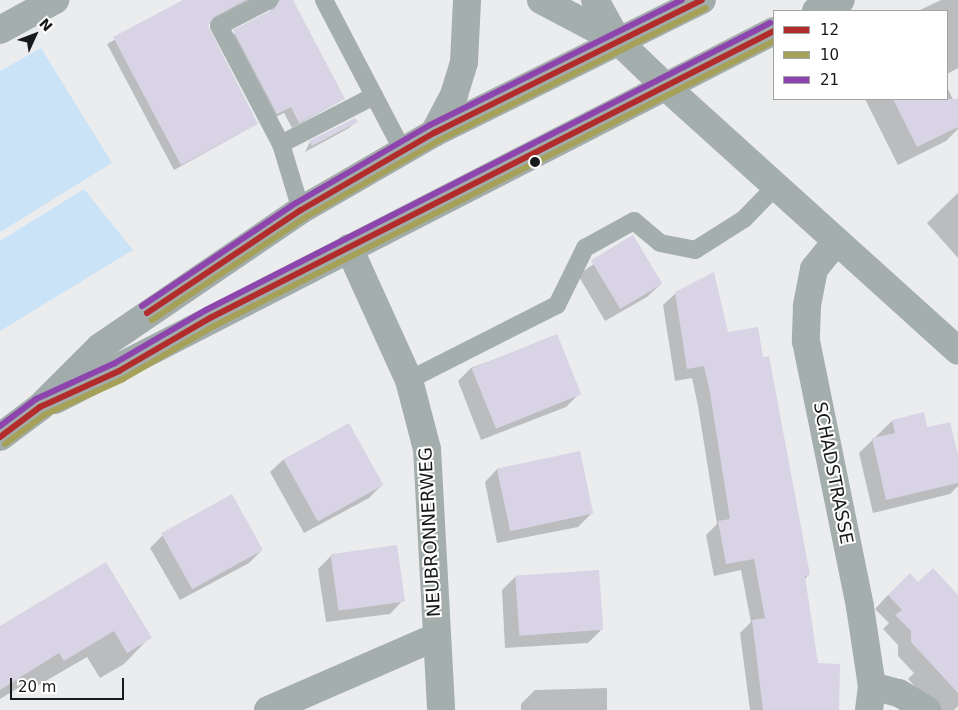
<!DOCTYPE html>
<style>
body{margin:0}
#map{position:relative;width:958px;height:710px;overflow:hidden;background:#eaecee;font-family:"DejaVu Sans",sans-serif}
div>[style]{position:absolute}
.green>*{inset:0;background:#cbe3f7}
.shadow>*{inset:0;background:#0003}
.building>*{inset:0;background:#d8d4e5;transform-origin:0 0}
.service>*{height:18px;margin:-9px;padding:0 9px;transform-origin:9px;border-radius:9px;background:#a4afad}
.minor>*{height:28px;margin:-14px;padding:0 14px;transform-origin:14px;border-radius:14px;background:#a4afad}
.tertiary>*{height:28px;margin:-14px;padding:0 14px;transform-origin:14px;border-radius:14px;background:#a4afad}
.secondary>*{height:28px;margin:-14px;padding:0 14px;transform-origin:14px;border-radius:14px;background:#a2adab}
.bus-1>*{height:6px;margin:-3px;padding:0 3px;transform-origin:3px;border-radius:3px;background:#b22c2b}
.bus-2>*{height:6px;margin:-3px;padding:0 3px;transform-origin:3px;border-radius:3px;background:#a5a158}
.bus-3>*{height:6px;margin:-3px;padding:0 3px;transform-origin:3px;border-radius:3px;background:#8e44ad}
.dots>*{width:14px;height:14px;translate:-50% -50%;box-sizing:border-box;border:2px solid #fff;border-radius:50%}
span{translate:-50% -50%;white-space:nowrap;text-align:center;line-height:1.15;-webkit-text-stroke:4px #fff;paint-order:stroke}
.street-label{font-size:18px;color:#17191a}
.legend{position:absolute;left:773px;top:10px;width:175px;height:90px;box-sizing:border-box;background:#fff;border:1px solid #a2a3a3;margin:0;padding:6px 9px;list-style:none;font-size:15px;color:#17191a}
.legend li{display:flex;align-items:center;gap:10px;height:25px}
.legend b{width:25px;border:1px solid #a2a3a3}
.north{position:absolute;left:10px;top:10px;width:50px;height:50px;-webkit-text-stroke:4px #fff;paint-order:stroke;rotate:47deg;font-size:14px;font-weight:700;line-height:20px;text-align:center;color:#17191a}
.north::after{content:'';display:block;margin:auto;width:18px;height:22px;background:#17191a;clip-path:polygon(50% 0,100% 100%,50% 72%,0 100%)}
.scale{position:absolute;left:10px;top:678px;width:114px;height:22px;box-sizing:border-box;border:2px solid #17191a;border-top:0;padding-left:6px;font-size:15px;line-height:18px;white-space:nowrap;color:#17191a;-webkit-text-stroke:4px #fff;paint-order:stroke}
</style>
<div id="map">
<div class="green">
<div style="clip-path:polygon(41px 48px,112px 163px,0 232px,0 71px)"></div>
<div style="clip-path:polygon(84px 189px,133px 250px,0 331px,0 241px)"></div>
</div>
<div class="shadow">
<div style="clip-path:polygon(186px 0,250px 0,207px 25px,257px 124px,174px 170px,107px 44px)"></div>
<div style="clip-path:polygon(268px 0,292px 0,344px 99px,292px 128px,284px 113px,270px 120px,227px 38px,271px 11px)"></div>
<div style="clip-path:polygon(941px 0,958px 0,958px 68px,947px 74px,947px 11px,918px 11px)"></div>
<div style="clip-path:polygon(947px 87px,958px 110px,958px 129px,946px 141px,898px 165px,865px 99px,947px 99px)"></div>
<div style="clip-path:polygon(356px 121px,349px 128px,305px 152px,310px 142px)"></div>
<div style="clip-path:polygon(958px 193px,958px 258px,927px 223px)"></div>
<div style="clip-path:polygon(633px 236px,661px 284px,647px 297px,605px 321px,578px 275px)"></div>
<div style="clip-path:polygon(676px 293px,762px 359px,809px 574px,805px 579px,813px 710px,750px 710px,740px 633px,751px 622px,741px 570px,714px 576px,706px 535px,717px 524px,698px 406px,692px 378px,675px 381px,663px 305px)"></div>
<div style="clip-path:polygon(557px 336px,579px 394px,566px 407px,481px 440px,458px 381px,471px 368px)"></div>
<div style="clip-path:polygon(892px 421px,926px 429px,958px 460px,958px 486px,950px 494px,873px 513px,859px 453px)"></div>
<div style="clip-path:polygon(284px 459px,382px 485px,369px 498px,304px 533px,270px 472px)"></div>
<div style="clip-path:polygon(498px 468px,591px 514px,578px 527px,497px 543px,485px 482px)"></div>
<div style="clip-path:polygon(163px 535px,262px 550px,249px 563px,180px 600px,150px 548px)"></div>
<div style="clip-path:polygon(331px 556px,403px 600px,390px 614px,326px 622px,318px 569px)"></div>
<div style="clip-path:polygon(106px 564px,150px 637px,124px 664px,100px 678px,87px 657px,37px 686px,33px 679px,0 699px,0 627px)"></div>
<div style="clip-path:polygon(516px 576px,601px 630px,588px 643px,505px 648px,502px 590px)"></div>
<div style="clip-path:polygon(918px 584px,958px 597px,958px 706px,954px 710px,937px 710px,908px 679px,914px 673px,898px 656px,898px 645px,883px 629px,889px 623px,875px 609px,888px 595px)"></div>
<div style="clip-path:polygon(607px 688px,607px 710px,521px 710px,521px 704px,535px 690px)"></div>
</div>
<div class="building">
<div style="clip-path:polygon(183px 0,246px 0,214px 17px,208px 26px,258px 124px,181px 165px,113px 37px)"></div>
<div style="clip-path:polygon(280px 0,293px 0,345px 99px,299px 123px,291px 107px,277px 114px,233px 30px,274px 9px)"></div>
<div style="clip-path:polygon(893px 99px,958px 99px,958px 127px,917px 147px)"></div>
<div style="clip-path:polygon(355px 118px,358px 122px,312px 146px,309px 141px)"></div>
<div style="left:633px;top:235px;width:57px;height:49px;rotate:59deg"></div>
<div style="clip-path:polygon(714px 272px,728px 332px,758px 327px,763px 357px,769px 356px,810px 575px,805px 576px,818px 663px,840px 664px,839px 710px,763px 710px,752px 620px,765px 618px,754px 559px,726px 564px,718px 521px,730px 519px,710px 393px,704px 366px,687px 369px,675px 292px)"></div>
<div style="left:557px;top:334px;width:65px;height:92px;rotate:68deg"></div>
<div style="clip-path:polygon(924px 412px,927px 427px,950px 422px,958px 455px,958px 483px,886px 500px,872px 438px,895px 433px,892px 420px)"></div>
<div style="left:349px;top:423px;width:71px;height:75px;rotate:61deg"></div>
<div style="left:580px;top:451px;width:64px;height:85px;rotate:78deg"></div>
<div style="left:232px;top:494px;width:64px;height:81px;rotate:61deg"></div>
<div style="left:397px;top:545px;width:57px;height:67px;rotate:82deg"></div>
<div style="clip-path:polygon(106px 562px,152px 638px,127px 653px,114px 631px,64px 661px,59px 653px,0 690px,0 626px)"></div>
<div style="clip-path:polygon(933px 568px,958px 595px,958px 693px,911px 642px,911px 631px,895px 615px,902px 610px,888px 595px,910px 573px,918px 582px)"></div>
<div style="left:599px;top:570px;width:60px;height:84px;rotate:86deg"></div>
</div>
<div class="service">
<div style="left:269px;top:0;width:56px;rotate:152.5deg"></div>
<div style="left:219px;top:26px;width:133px;rotate:62.3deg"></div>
<div style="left:281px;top:144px;width:69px;rotate:73.1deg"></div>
<div style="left:324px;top:0;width:170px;rotate:62.4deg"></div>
<div style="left:281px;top:144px;width:105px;rotate:-27.3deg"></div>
<div style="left:409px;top:380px;width:166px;rotate:-26.9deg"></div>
<div style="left:557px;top:305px;width:64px;rotate:-63.8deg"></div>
<div style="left:585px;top:248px;width:56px;rotate:-28.9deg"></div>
<div style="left:634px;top:221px;width:34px;rotate:40deg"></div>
<div style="left:660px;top:243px;width:36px;rotate:11deg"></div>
<div style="left:695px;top:250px;width:58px;rotate:-32.3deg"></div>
<div style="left:744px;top:219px;width:43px;rotate:-45.9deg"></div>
</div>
<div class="minor">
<div style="left:0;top:30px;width:63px;rotate:-28.6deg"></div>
<div style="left:664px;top:85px;width:396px;rotate:42.1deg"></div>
<div style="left:835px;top:243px;width:33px;rotate:129deg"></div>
<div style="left:814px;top:269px;width:38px;rotate:101deg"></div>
<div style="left:807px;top:306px;width:35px;rotate:92deg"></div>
<div style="left:806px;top:341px;width:271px;rotate:78.5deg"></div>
<div style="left:860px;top:607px;width:80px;rotate:81.4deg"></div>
<div style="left:872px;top:686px;width:24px;rotate:97deg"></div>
<div style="left:349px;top:248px;width:145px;rotate:65.6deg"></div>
<div style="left:409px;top:380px;width:71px;rotate:75.4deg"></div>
<div style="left:427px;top:449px;width:261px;rotate:86.9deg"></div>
<div style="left:872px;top:686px;width:28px;rotate:15deg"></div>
<div style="left:899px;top:693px;width:33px;rotate:31deg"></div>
<div style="left:268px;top:710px;width:183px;rotate:-23.5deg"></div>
</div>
<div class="tertiary">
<div style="left:541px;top:0;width:86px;rotate:27.8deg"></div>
<div style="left:617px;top:40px;width:65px;rotate:43.8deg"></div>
<div style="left:595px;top:0;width:46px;rotate:61.2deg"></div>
<div style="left:434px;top:133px;width:43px;rotate:-62.2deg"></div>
<div style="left:454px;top:95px;width:34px;rotate:-73deg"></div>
<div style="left:464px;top:62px;width:62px;rotate:-87.2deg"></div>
</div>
<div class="secondary">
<div style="left:816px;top:11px;width:27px;rotate:-24deg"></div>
<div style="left:55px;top:400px;width:808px;rotate:-27.17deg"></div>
<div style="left:0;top:437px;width:50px;rotate:-36.9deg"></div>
<div style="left:40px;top:407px;width:85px;rotate:-45deg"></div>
<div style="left:100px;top:347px;width:243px;rotate:-34.3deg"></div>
<div style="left:301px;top:210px;width:154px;rotate:-30.1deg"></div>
<div style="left:434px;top:133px;width:299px;rotate:-26.4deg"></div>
</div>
<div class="bus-1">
<div style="left:147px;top:313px;width:185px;rotate:-33.8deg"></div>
<div style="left:301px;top:210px;width:154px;rotate:-30.1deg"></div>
<div style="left:434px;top:133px;width:299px;rotate:-26.4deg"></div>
<div style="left:0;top:437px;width:50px;rotate:-36.9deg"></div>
<div style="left:40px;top:407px;width:87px;rotate:-24.5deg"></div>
<div style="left:119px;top:371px;width:105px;rotate:-30.2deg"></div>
<div style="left:210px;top:318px;width:633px;rotate:-26.97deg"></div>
</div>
<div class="bus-2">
<div style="left:152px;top:320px;width:185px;rotate:-33.8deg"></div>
<div style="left:306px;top:217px;width:152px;rotate:-29.9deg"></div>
<div style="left:438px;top:141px;width:299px;rotate:-26.4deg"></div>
<div style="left:5px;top:444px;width:49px;rotate:-36.6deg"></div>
<div style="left:44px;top:415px;width:87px;rotate:-24.5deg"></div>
<div style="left:123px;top:379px;width:105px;rotate:-30.2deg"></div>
<div style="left:214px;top:326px;width:628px;rotate:-26.97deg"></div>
</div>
<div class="bus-3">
<div style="left:142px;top:306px;width:185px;rotate:-33.8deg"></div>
<div style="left:296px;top:203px;width:155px;rotate:-30.2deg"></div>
<div style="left:430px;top:125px;width:281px;rotate:-26.4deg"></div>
<div style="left:0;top:426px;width:45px;rotate:-36.9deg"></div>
<div style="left:36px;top:399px;width:87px;rotate:-24.5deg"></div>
<div style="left:115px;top:363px;width:105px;rotate:-30.2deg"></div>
<div style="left:206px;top:310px;width:633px;rotate:-26.97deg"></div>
</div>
<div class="dots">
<div style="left:535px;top:162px;background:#17191a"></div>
</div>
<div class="street-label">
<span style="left:833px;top:473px;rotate:79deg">SCHADSTRASSE</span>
<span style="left:430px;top:532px;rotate:-93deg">NEUBRONNERWEG</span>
</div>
<ul class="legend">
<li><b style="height:6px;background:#b22c2b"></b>12</li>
<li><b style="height:6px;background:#a5a158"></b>10</li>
<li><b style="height:6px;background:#8e44ad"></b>21</li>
</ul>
<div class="north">N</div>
<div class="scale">20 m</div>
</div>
